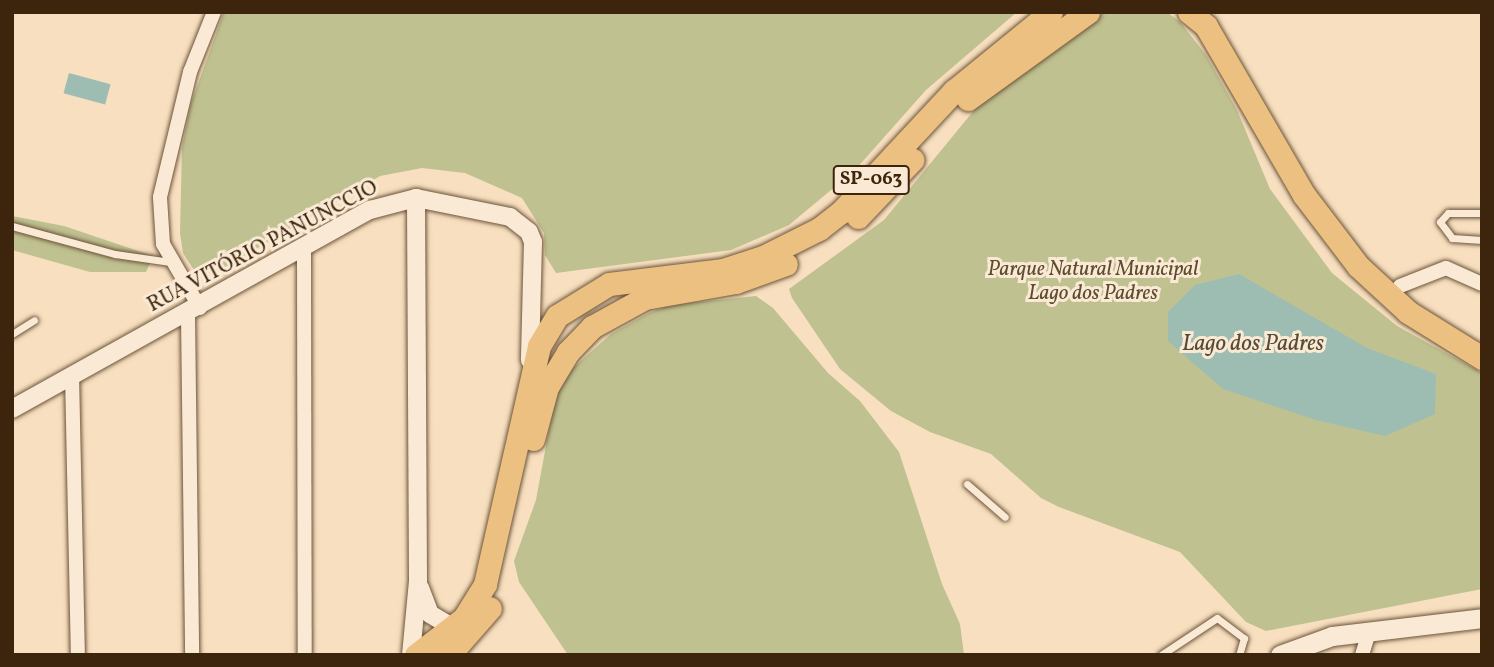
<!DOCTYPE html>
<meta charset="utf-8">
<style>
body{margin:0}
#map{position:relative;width:1494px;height:667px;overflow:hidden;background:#f7dfbf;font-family:Vollkorn,serif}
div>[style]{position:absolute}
.green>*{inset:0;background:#bfc190}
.water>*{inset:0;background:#9dbdb2;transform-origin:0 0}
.roads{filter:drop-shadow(0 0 2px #6c543a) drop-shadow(0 0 2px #6c543a)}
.service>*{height:7px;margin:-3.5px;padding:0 3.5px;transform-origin:3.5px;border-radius:3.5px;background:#faead5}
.minor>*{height:14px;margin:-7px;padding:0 7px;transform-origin:7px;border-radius:7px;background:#faead5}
.tertiary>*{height:18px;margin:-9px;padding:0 9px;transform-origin:9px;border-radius:9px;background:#faead5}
.secondary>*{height:19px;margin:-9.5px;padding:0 9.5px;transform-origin:9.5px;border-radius:9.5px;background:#faead5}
.primary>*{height:23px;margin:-11.5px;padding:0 11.5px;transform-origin:11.5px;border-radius:11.5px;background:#ecc080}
span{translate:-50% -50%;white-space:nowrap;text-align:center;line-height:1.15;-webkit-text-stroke:6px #faead5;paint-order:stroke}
.shield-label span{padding:2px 5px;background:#faead5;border:2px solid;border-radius:5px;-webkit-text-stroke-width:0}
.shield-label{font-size:19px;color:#3d250d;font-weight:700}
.street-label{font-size:21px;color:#3d250d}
.park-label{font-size:21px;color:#5e4c2e;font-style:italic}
.water-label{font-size:23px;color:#554b36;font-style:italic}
.frame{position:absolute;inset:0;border:14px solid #3d250d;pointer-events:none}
</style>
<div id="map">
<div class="green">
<div style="clip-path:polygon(224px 12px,1017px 12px,926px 90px,855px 170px,789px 225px,731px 250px,556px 273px,545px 255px,544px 233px,522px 198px,465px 173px,422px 168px,380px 176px,215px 273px,194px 270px,183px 253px,180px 233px,182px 148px,190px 106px)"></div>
<div style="clip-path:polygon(1167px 12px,1180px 22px,1206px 55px,1237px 110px,1270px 189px,1332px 273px,1397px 326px,1482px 373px,1482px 589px,1266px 631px,1246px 622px,1180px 552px,1059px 507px,1041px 498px,991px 454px,930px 432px,891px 411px,840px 369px,792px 298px,789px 289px,884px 220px,980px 103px,1099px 14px)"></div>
<div style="clip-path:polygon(12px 216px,64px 226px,153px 256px,146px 272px,90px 272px,12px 250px)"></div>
<div style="clip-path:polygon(756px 296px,773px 308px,828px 373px,860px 401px,899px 452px,942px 584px,960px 624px,964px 655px,568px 655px,519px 582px,514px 561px,536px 500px,555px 397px,563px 377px,611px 334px,649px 313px,670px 305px)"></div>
</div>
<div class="water">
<div style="left:69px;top:73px;width:43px;height:21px;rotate:15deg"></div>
<div style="clip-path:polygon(1239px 274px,1367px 348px,1436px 374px,1435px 414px,1385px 436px,1316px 420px,1223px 389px,1168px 341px,1168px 312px,1195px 285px)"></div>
</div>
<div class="roads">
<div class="service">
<div style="left:1482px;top:213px;width:34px;rotate:180deg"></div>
<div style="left:1448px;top:213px;width:12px;rotate:132deg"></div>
<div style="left:1440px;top:222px;width:20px;rotate:53deg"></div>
<div style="left:1452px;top:238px;width:30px;rotate:4deg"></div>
<div style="left:12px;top:226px;width:107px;rotate:15.2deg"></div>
<div style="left:115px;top:254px;width:56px;rotate:8.3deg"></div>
<div style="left:12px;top:334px;width:26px;rotate:-32deg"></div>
<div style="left:967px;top:484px;width:50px;rotate:41deg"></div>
<div style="left:1161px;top:655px;width:67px;rotate:-33.5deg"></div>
<div style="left:1217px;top:618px;width:34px;rotate:37deg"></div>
<div style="left:1244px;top:638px;width:18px;rotate:106deg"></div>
</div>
<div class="minor">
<div style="left:304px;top:249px;width:406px;rotate:89.9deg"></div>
<div style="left:1400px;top:286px;width:49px;rotate:-21.4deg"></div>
<div style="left:1446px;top:268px;width:39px;rotate:24deg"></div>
<div style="left:200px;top:308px;width:74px;rotate:-120deg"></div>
<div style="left:163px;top:244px;width:47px;rotate:-93.7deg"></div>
<div style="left:160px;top:197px;width:129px;rotate:-76.5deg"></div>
<div style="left:190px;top:72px;width:65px;rotate:-68.2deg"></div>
<div style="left:188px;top:315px;width:340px;rotate:89.3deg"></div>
<div style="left:72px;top:374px;width:281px;rotate:88.8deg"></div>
<div style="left:1362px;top:655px;width:24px;rotate:-73deg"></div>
</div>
<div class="tertiary">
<div style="left:12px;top:409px;width:410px;rotate:-29.1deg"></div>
<div style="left:370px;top:210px;width:48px;rotate:-14.6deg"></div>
<div style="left:416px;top:198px;width:96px;rotate:11.4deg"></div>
<div style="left:510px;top:217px;width:24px;rotate:38deg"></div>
<div style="left:529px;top:232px;width:11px;rotate:68deg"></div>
<div style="left:533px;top:242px;width:118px;rotate:91.5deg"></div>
<div style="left:420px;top:588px;width:28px;rotate:69deg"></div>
<div style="left:430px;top:614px;width:21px;rotate:31deg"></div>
<div style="left:448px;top:625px;width:10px"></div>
<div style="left:411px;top:655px;width:74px;rotate:-84.6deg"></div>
<div style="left:418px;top:581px;width:383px;rotate:-90.3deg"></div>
</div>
<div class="secondary">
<div style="left:1280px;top:655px;width:55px;rotate:-20.1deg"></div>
<div style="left:1332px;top:636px;width:151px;rotate:-6.8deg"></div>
</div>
<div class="primary">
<div style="left:1189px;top:12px;width:22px;rotate:39deg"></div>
<div style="left:1206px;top:26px;width:195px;rotate:59.9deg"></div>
<div style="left:1304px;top:195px;width:89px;rotate:52.7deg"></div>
<div style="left:1358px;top:266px;width:68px;rotate:42.6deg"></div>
<div style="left:1408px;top:312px;width:87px;rotate:31.9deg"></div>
<div style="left:968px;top:99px;width:148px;rotate:-35.9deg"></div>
<div style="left:858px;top:217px;width:79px;rotate:-46.5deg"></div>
<div style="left:533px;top:439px;width:54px;rotate:-74.9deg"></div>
<div style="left:547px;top:387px;width:41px;rotate:-59deg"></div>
<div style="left:568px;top:352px;width:35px;rotate:-46deg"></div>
<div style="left:592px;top:327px;width:60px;rotate:-28.7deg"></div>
<div style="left:645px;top:298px;width:92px;rotate:-10deg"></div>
<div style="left:736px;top:282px;width:53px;rotate:-19.8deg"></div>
<div style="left:416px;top:655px;width:61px;rotate:-37.6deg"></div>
<div style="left:464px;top:618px;width:40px;rotate:-58deg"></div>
<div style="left:485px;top:584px;width:244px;rotate:-77.2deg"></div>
<div style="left:539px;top:346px;width:35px;rotate:-59deg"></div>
<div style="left:557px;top:316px;width:61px;rotate:-31.6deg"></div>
<div style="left:609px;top:284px;width:115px;rotate:-7deg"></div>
<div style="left:723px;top:270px;width:42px;rotate:-18deg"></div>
<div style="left:763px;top:257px;width:63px;rotate:-26.6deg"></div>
<div style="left:819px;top:229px;width:28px;rotate:-38deg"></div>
<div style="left:841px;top:212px;width:166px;rotate:-47deg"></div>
<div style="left:954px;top:91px;width:125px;rotate:-39.2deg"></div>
<div style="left:449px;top:655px;width:62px;rotate:-48.9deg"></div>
</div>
</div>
<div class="shield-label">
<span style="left:871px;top:180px">SP-063</span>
</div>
<div class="street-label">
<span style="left:263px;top:247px;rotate:-28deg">RUA VITÓRIO PANUNCCIO</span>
</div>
<div class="park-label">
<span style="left:1093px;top:282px">Parque Natural Municipal<br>Lago dos Padres</span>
</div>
<div class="water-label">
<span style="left:1253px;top:344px">Lago dos Padres</span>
</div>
<div class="frame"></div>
</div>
